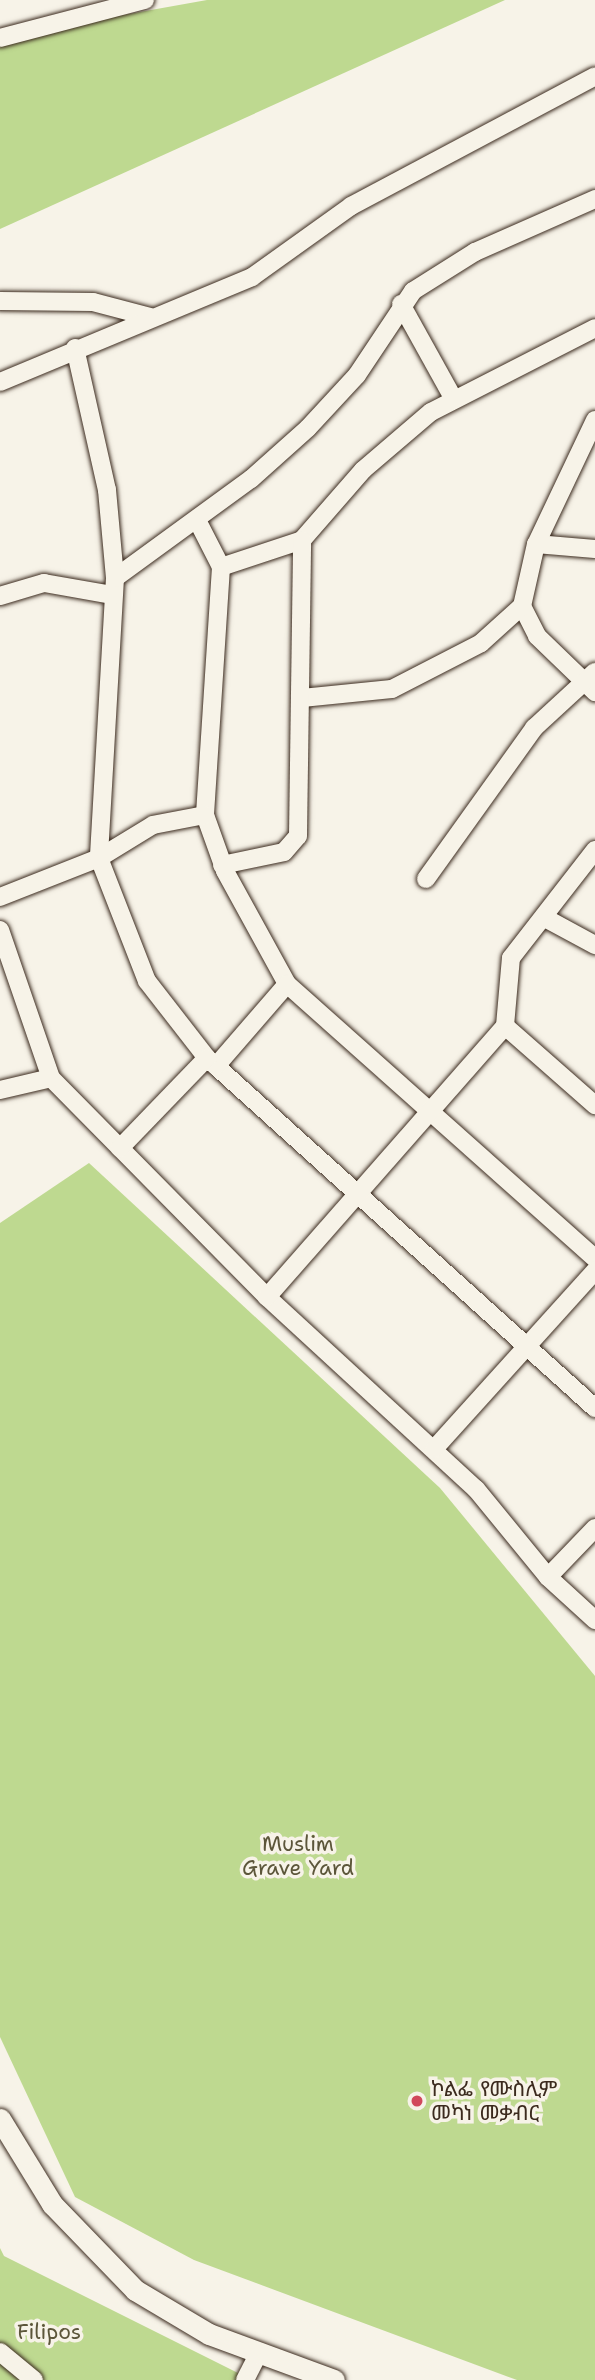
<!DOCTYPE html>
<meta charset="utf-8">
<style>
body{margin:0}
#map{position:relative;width:595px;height:2380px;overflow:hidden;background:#f7f3e8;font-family:"Shantell Sans","Noto Sans Ethiopic",sans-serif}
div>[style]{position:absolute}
.green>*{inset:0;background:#bed990}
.roads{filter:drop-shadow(0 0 2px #3b2a1e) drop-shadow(0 0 2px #3b2a1e)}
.minor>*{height:18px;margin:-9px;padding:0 9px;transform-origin:9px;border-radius:9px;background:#f7f3e8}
.tertiary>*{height:21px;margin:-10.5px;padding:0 10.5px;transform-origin:10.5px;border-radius:10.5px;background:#f7f3e8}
.dots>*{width:19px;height:19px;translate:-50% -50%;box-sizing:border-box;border:4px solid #f7f3e8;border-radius:50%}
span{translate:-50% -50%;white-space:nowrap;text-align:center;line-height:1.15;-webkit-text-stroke:7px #f7f3e8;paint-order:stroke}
.park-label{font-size:21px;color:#5c563a}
.poi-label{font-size:21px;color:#3b2a1e}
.left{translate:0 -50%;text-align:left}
</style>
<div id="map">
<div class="green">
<div style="clip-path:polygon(207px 0,505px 0,0 229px,0 37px)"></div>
<div style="clip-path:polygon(89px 1163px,440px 1488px,595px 1676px,595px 2380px,517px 2380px,194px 2260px,75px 2197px,0 2037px,0 1223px)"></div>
<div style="clip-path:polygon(0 2248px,4px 2256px,252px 2380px,0 2380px)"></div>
</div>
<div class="roads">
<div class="minor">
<div style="left:0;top:38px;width:150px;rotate:-14.7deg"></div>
<div style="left:0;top:301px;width:93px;rotate:0.6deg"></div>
<div style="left:93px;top:302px;width:59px;rotate:14.7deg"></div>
<div style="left:401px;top:304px;width:107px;rotate:61deg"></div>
<div style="left:75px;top:348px;width:146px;rotate:77.3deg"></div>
<div style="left:107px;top:490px;width:88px;rotate:84.8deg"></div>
<div style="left:115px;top:578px;width:280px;rotate:93.3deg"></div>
<div style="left:99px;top:858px;width:132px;rotate:68.7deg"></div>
<div style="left:147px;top:981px;width:98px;rotate:52.1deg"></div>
<div style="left:207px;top:1058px;width:523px;rotate:42.05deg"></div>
<div style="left:0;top:382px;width:273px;rotate:-22.6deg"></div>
<div style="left:252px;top:277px;width:122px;rotate:-35.6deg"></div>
<div style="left:351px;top:206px;width:276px;rotate:-28deg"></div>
<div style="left:595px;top:420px;width:137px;rotate:115.4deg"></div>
<div style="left:536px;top:544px;width:64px;rotate:102.7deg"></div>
<div style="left:522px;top:606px;width:34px;rotate:63deg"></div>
<div style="left:537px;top:636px;width:81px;rotate:44deg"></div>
<div style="left:197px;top:520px;width:53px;rotate:62.9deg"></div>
<div style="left:221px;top:567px;width:249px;rotate:93.7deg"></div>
<div style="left:205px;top:815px;width:59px;rotate:70.3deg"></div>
<div style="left:225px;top:871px;width:129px;rotate:61.2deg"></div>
<div style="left:287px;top:984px;width:412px;rotate:41.7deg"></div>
<div style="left:536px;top:544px;width:59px;rotate:4.8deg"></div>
<div style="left:221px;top:567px;width:85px;rotate:-18.4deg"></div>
<div style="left:302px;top:540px;width:93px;rotate:-48.9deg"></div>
<div style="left:363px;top:470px;width:89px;rotate:-40.5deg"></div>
<div style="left:431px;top:412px;width:184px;rotate:-27.1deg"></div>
<div style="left:115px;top:578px;width:168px;rotate:-36.1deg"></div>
<div style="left:251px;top:479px;width:76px;rotate:-41.8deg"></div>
<div style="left:308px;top:428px;width:72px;rotate:-47.2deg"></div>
<div style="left:357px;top:375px;width:101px;rotate:-56.3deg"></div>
<div style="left:413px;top:291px;width:73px;rotate:-32.2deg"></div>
<div style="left:475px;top:252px;width:131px;rotate:-23.8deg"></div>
<div style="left:0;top:596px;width:46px;rotate:-16.5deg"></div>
<div style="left:44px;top:583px;width:70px;rotate:9.9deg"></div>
<div style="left:302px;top:698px;width:90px;rotate:-5.7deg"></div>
<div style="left:392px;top:689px;width:100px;rotate:-27.3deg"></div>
<div style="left:481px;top:643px;width:55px;rotate:-42.1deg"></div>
<div style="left:222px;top:865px;width:63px;rotate:-11.8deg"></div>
<div style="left:284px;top:852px;width:21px;rotate:-49deg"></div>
<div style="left:298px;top:836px;width:296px;rotate:-89.2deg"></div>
<div style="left:426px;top:879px;width:186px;rotate:-54.4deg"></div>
<div style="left:534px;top:728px;width:83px;rotate:-42.6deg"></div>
<div style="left:0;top:897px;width:106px;rotate:-21.5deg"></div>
<div style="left:99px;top:858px;width:63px;rotate:-31.4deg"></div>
<div style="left:153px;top:825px;width:53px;rotate:-10.9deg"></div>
<div style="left:545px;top:918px;width:57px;rotate:28.4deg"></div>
<div style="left:0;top:930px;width:157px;rotate:71deg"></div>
<div style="left:51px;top:1078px;width:308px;rotate:45.4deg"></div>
<div style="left:267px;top:1297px;width:284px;rotate:42.6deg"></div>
<div style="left:476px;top:1489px;width:114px;rotate:50.7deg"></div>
<div style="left:548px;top:1577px;width:64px;rotate:42.5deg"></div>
<div style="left:505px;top:1026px;width:120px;rotate:41.3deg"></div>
<div style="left:216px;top:1066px;width:108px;rotate:-49.1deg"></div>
<div style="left:0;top:1090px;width:52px;rotate:-13.2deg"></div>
<div style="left:120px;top:1148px;width:125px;rotate:-46deg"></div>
<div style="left:267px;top:1297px;width:361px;rotate:-48.7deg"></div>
<div style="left:505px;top:1026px;width:68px;rotate:-85deg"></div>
<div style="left:511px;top:958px;width:137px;rotate:-52.1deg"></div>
<div style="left:434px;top:1449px;width:240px;rotate:-47.9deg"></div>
<div style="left:548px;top:1577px;width:68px;rotate:-46.2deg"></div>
<div style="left:0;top:2352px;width:44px;rotate:39.5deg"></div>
<div style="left:245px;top:2380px;width:28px;rotate:-63deg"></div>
</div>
<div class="tertiary">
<div style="left:0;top:2119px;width:100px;rotate:58.5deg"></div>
<div style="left:52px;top:2204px;width:120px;rotate:46deg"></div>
<div style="left:135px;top:2290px;width:86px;rotate:30.7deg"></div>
<div style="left:209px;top:2334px;width:133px;rotate:20.2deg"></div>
</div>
</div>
<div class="dots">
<div style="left:417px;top:2101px;background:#d1495b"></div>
</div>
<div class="park-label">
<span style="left:298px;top:1856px">Muslim<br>Grave Yard</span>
<span style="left:49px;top:2332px">Filipos</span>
</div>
<div class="poi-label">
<span class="left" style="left:431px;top:2101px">ኮልፌ የሙስሊም<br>መካነ መቃብር</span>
</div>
</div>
